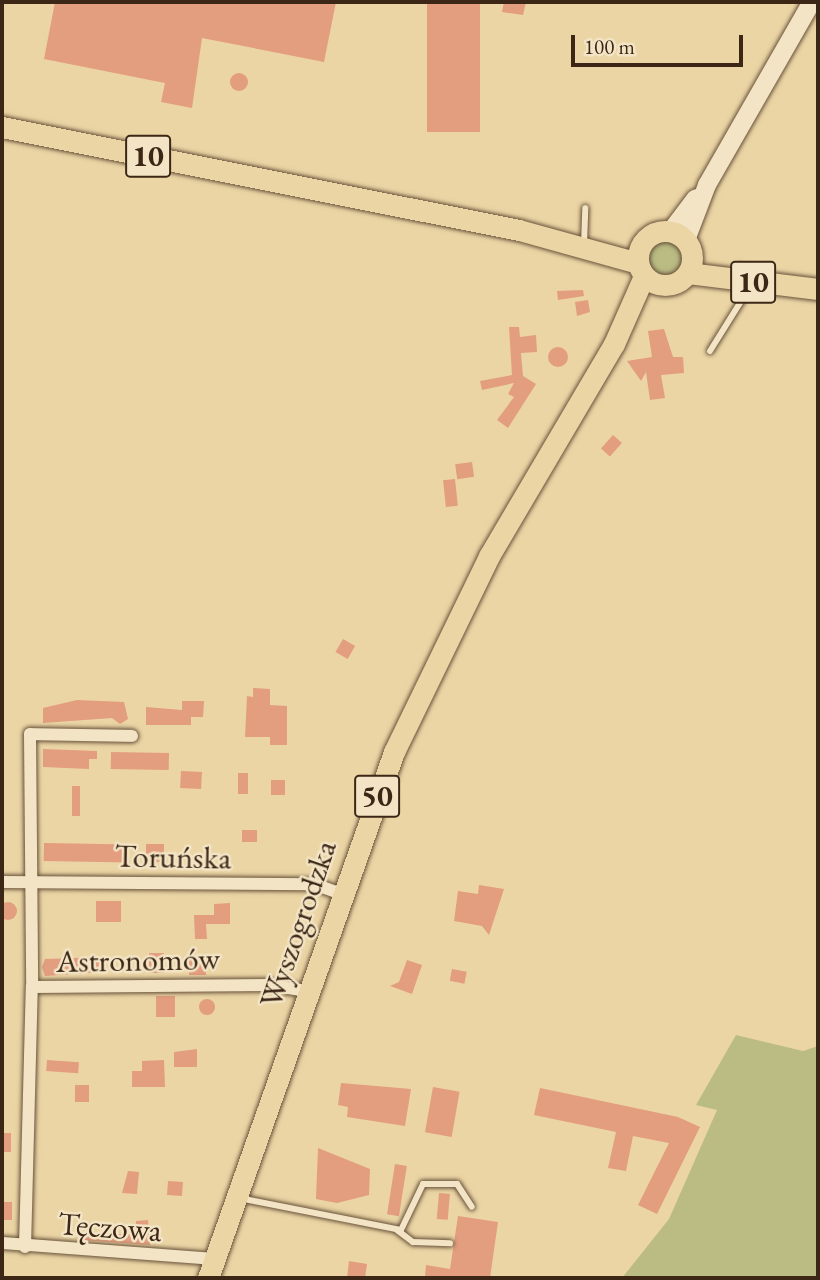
<!DOCTYPE html>
<meta charset="utf-8">
<style>
body{margin:0}
#map{position:relative;width:820px;height:1280px;overflow:hidden;background:#ebd5a5;font-family:"EB Garamond",serif}
div>[style]{position:absolute}
.green>*{inset:0;background:#babc84}
.round{border-radius:50%}
.building>*{inset:0;background:#e39d7f;transform-origin:0 0}
.roads{filter:drop-shadow(0 0 2px #68523a) drop-shadow(0 0 2px #68523a)}
.service>*{height:6px;margin:-3px;padding:0 3px;transform-origin:3px;border-radius:3px;background:#f2e4c4}
.minor>*{height:12px;margin:-6px;padding:0 6px;transform-origin:6px;border-radius:6px;background:#f2e4c4}
.secondary>*{height:18px;margin:-9px;padding:0 9px;transform-origin:9px;border-radius:9px;background:#f2e4c4}
.primary>*{height:21px;margin:-10.5px;padding:0 10.5px;transform-origin:10.5px;border-radius:10.5px;background:#ebd5a5}
.primary>.ring{margin:-10.5px;padding:0;box-sizing:content-box;background:none;border:21px solid #ebd5a5;border-radius:50%}
span{translate:-50% -50%;white-space:nowrap;text-align:center;line-height:1.15;-webkit-text-stroke:5px #f2e4c4;paint-order:stroke}
.shield-label span{padding:2px 5px;background:#f2e4c4;border:2px solid;border-radius:5px;-webkit-text-stroke-width:0}
.shield-label{font-size:30px;color:#3c2717;font-weight:700}
.street-label{font-size:32px;color:#3c2717}
.frame{position:absolute;inset:0;border:4px solid #3c2717;pointer-events:none}
.scale{position:absolute;left:571px;top:35px;width:172px;height:32px;box-sizing:border-box;border:4px solid #3c2717;border-top:0;padding-left:9px;font-size:21px;line-height:24px;white-space:nowrap;color:#3c2717;-webkit-text-stroke:5px #f2e4c4;paint-order:stroke}
</style>
<div id="map">
<div class="green">
<div class="round" style="left:646px;top:239px;width:38px;height:38px"></div>
<div style="clip-path:polygon(736px 1035px,803px 1051px,818px 1046px,818px 1278px,622px 1278px,669px 1219px,717px 1110px,696px 1105px)"></div>
</div>
<div class="building">
<div style="clip-path:polygon(55px 2px,336px 2px,324px 62px,202px 38px,192px 108px,161px 102px,165px 83px,44px 59px)"></div>
<div style="left:427px;top:2px;width:53px;height:130px"></div>
<div style="clip-path:polygon(504px 2px,526px 2px,523px 15px,502px 12px)"></div>
<div class="round" style="left:230px;top:73px;width:18px;height:18px"></div>
<div style="clip-path:polygon(583px 290px,584px 296px,558px 300px,557px 291px)"></div>
<div style="clip-path:polygon(588px 300px,590px 312px,577px 316px,575px 302px)"></div>
<div style="clip-path:polygon(509px 327px,519px 327px,520px 337px,536px 335px,537px 352px,521px 353px,523px 376px,536px 384px,508px 428px,497px 420px,514px 397px,508px 394px,514px 383px,482px 390px,480px 381px,512px 375px)"></div>
<div style="clip-path:polygon(664px 329px,673px 357px,683px 357px,684px 373px,661px 375px,665px 398px,650px 400px,646px 372px,641px 381px,627px 361px,652px 357px,648px 331px)"></div>
<div class="round" style="left:548px;top:347px;width:20px;height:20px"></div>
<div style="left:613px;top:435px;width:12px;height:18px;rotate:42deg"></div>
<div style="left:472px;top:462px;width:15px;height:17px;rotate:82deg"></div>
<div style="left:455px;top:479px;width:27px;height:12px;rotate:84deg"></div>
<div style="left:343px;top:639px;width:14px;height:15px;rotate:30deg"></div>
<div style="clip-path:polygon(253px 688px,270px 689px,270px 705px,287px 706px,287px 745px,270px 745px,270px 737px,245px 737px,247px 696px,253px 697px)"></div>
<div style="clip-path:polygon(77px 700px,124px 702px,128px 719px,120px 724px,112px 718px,43px 723px,43px 708px)"></div>
<div style="clip-path:polygon(182px 701px,204px 701px,203px 717px,191px 717px,191px 725px,146px 725px,146px 707px,182px 710px)"></div>
<div style="clip-path:polygon(43px 749px,97px 751px,97px 759px,89px 759px,89px 769px,43px 767px)"></div>
<div style="left:111px;top:752px;width:58px;height:17px;rotate:1deg"></div>
<div style="left:181px;top:771px;width:21px;height:17px;rotate:3deg"></div>
<div style="left:238px;top:773px;width:10px;height:21px"></div>
<div style="left:271px;top:780px;width:14px;height:15px"></div>
<div style="left:72px;top:786px;width:8px;height:30px"></div>
<div style="left:242px;top:830px;width:15px;height:12px"></div>
<div style="left:44px;top:843px;width:85px;height:18px;rotate:1deg"></div>
<div style="left:146px;top:844px;width:18px;height:18px"></div>
<div style="clip-path:polygon(479px 885px,504px 889px,489px 935px,482px 926px,454px 921px,458px 891px,478px 894px)"></div>
<div style="left:96px;top:901px;width:25px;height:21px"></div>
<div class="round" style="left:-1px;top:902px;width:18px;height:18px"></div>
<div style="clip-path:polygon(230px 903px,230px 924px,206px 924px,207px 939px,195px 939px,194px 915px,214px 915px,214px 904px)"></div>
<div style="left:149px;top:953px;width:15px;height:20px"></div>
<div style="clip-path:polygon(101px 957px,101px 972px,45px 976px,42px 967px,45px 959px)"></div>
<div style="left:189px;top:957px;width:17px;height:18px"></div>
<div style="clip-path:polygon(407px 960px,422px 965px,412px 994px,390px 986px,399px 982px)"></div>
<div style="left:452px;top:969px;width:15px;height:12px;rotate:11deg"></div>
<div style="left:156px;top:996px;width:19px;height:21px"></div>
<div class="round" style="left:199px;top:999px;width:16px;height:16px"></div>
<div style="clip-path:polygon(197px 1049px,197px 1067px,174px 1067px,174px 1052px)"></div>
<div style="left:47px;top:1060px;width:32px;height:11px;rotate:4deg"></div>
<div style="clip-path:polygon(164px 1060px,165px 1087px,132px 1087px,132px 1071px,142px 1071px,142px 1061px)"></div>
<div style="clip-path:polygon(341px 1083px,411px 1089px,405px 1126px,347px 1117px,348px 1107px,338px 1105px)"></div>
<div style="left:75px;top:1085px;width:14px;height:17px"></div>
<div style="left:433px;top:1087px;width:27px;height:46px;rotate:10deg"></div>
<div style="clip-path:polygon(540px 1088px,678px 1117px,700px 1127px,657px 1214px,638px 1205px,669px 1143px,633px 1136px,626px 1171px,608px 1168px,616px 1132px,534px 1115px)"></div>
<div style="left:2px;top:1133px;width:9px;height:19px"></div>
<div style="clip-path:polygon(318px 1148px,370px 1169px,369px 1195px,337px 1203px,316px 1199px)"></div>
<div style="left:395px;top:1164px;width:12px;height:51px;rotate:9deg"></div>
<div style="clip-path:polygon(128px 1171px,139px 1172px,137px 1194px,122px 1193px)"></div>
<div style="left:168px;top:1181px;width:15px;height:14px;rotate:4deg"></div>
<div style="left:439px;top:1193px;width:11px;height:26px;rotate:5deg"></div>
<div style="left:2px;top:1202px;width:10px;height:18px"></div>
<div style="clip-path:polygon(458px 1216px,498px 1222px,490px 1278px,425px 1278px,426px 1265px,450px 1269px)"></div>
<div style="clip-path:polygon(148px 1220px,150px 1245px,81px 1240px,81px 1234px,136px 1234px,136px 1221px)"></div>
<div style="clip-path:polygon(349px 1261px,367px 1264px,365px 1278px,347px 1278px)"></div>
</div>
<div class="roads">
<div class="service">
<div style="left:584px;top:245px;width:37px;rotate:-88deg"></div>
<div style="left:710px;top:351px;width:62px;rotate:-58.1deg"></div>
<div style="left:743px;top:298px;width:31px;rotate:-96deg"></div>
<div style="left:239px;top:1198px;width:165px;rotate:11.2deg"></div>
<div style="left:401px;top:1230px;width:51px;rotate:-64.4deg"></div>
<div style="left:423px;top:1184px;width:34px"></div>
<div style="left:457px;top:1184px;width:27px;rotate:57deg"></div>
<div style="left:397px;top:1230px;width:20px;rotate:37deg"></div>
<div style="left:413px;top:1242px;width:37px;rotate:2deg"></div>
</div>
<div class="minor">
<div style="left:132px;top:736px;width:102px;rotate:-178.9deg"></div>
<div style="left:30px;top:734px;width:253px;rotate:89.5deg"></div>
<div style="left:32px;top:987px;width:237px;rotate:-0.5deg"></div>
<div style="left:269px;top:985px;width:39px;rotate:9deg"></div>
<div style="left:2px;top:882px;width:312px;rotate:0.4deg"></div>
<div style="left:314px;top:884px;width:29px;rotate:20deg"></div>
<div style="left:2px;top:1243px;width:214px;rotate:4.3deg"></div>
<div style="left:25px;top:1247px;width:260px;rotate:-88.5deg"></div>
</div>
<div class="secondary">
<div style="left:671px;top:231px;width:41px;rotate:-52.9deg"></div>
<div style="left:686px;top:240px;width:59px;rotate:-69.1deg"></div>
<div style="left:707px;top:185px;width:211px;rotate:-60.2deg"></div>
</div>
<div class="primary">
<div style="left:2px;top:127px;width:527px;rotate:11.27deg"></div>
<div style="left:519px;top:230px;width:123px;rotate:15.5deg"></div>
<div class="ring" style="left:638px;top:231px;width:33px;height:33px"></div>
<div style="left:688px;top:273px;width:131px;rotate:7deg"></div>
<div style="left:208px;top:1278px;width:558px;rotate:-70.53deg"></div>
<div style="left:394px;top:752px;width:218px;rotate:-64.1deg"></div>
<div style="left:489px;top:556px;width:246px;rotate:-59.5deg"></div>
<div style="left:614px;top:344px;width:74px;rotate:-66.2deg"></div>
</div>
</div>
<div class="shield-label">
<span style="left:148px;top:156px">10</span>
<span style="left:753px;top:282px">10</span>
<span style="left:377px;top:796px">50</span>
</div>
<div class="street-label">
<span style="left:173px;top:857px;rotate:1deg">Toruńska</span>
<span style="left:298px;top:924px;rotate:-71deg">Wyszogrodzka</span>
<span style="left:138px;top:960px;rotate:-1deg">Astronomów</span>
<span style="left:110px;top:1227px;rotate:4deg">Tęczowa</span>
</div>
<div class="frame"></div>
<div class="scale">100 m</div>
</div>
